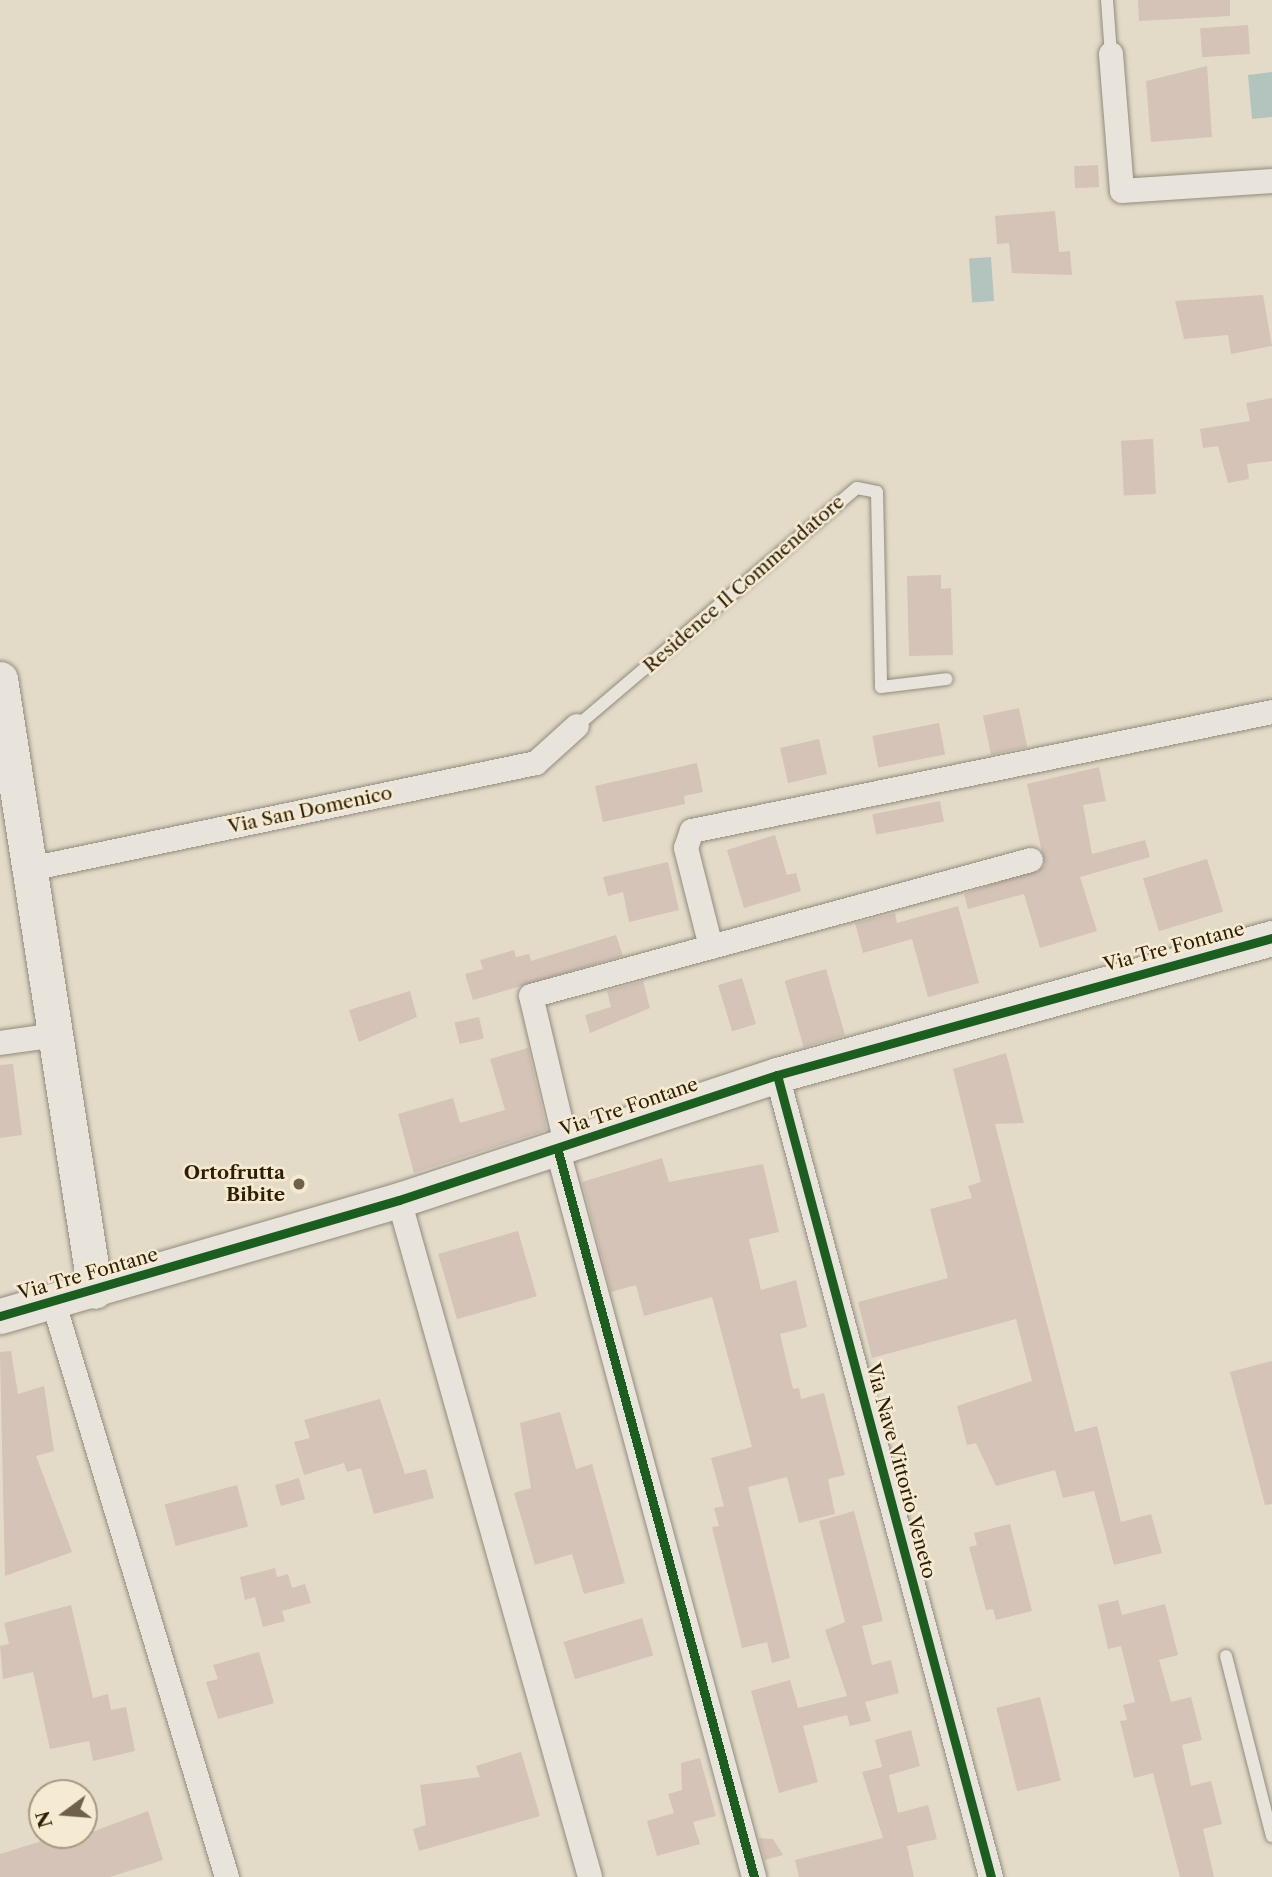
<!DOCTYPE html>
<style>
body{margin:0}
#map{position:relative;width:1272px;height:1877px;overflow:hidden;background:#e3dbc8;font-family:"Libre Caslon Text",serif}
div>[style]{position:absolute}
.water>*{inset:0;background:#b3c4bf;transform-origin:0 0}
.building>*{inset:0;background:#d4c3b6;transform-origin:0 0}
.roads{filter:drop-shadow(0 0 2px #928b7e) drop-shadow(0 0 2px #928b7e)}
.lane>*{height:12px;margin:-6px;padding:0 6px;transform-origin:6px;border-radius:6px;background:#e9e4db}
.street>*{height:24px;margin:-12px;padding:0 12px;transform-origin:12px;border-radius:12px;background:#e9e4db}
.secondary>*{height:35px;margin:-17.5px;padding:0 17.5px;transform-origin:17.5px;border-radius:17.5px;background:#e9e4db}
.cycleway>*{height:9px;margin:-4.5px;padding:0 4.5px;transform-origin:4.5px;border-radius:4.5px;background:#1b5e20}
.dots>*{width:19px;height:19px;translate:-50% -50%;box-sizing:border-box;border:4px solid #f5ebd3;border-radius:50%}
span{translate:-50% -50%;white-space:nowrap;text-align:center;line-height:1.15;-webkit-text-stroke:5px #f5ebd3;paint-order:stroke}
.street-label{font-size:19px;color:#2f1d04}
.poi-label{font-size:19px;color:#2f1d04;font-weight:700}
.right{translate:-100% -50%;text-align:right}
.north{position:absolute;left:28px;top:1779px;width:70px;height:70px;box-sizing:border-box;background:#f5ebd3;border:2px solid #a69980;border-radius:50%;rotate:254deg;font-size:19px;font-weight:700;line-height:28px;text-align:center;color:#2f1d04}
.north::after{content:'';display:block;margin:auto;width:24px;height:32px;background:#6e6049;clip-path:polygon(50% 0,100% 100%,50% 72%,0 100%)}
</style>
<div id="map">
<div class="water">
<div style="clip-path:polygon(1272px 72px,1272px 117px,1252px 119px,1248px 75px)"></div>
<div style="left:991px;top:257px;width:44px;height:22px;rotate:86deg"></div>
</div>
<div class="building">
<div style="clip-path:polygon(1138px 0,1230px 0,1230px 16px,1139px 21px)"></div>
<div style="left:1248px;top:25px;width:29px;height:48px;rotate:86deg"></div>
<div style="clip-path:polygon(1207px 66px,1212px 137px,1151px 142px,1146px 81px)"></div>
<div style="left:1098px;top:165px;width:22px;height:24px;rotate:87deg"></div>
<div style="clip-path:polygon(1055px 211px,1059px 252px,1070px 251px,1072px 275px,1012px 273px,1009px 243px,997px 244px,995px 216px)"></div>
<div style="clip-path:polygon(1263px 295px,1272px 346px,1231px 354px,1228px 335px,1184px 339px,1175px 301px)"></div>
<div style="clip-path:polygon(1272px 398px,1272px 461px,1247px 464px,1249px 479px,1228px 483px,1218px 446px,1203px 448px,1200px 429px,1250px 421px,1246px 403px)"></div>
<div style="left:1153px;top:439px;width:55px;height:32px;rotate:87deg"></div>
<div style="clip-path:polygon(941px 575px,941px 589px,951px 588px,953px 655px,909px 656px,907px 576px)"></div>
<div style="left:1019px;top:708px;width:40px;height:37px;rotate:78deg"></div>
<div style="left:939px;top:723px;width:32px;height:68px;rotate:79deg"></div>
<div style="left:819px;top:739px;width:36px;height:40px;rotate:77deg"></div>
<div style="clip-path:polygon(697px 763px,703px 792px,684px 796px,685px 804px,603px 822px,595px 786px)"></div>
<div style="clip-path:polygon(1099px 767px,1106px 801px,1083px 805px,1092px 854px,1145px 840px,1150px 857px,1080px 877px,1097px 931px,1040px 948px,1024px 894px,968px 909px,964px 894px,1045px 866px,1027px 784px)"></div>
<div style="left:940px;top:801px;width:21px;height:69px;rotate:79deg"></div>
<div style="clip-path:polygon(775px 835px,787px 875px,796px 873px,801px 891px,744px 908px,727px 850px)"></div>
<div style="left:1207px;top:859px;width:55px;height:67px;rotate:73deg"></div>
<div style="clip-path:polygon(668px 862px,679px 910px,629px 922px,623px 892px,608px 896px,603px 877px)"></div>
<div style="clip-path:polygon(958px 906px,979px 983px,928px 997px,912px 939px,863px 953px,855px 923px,895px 913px,897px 923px)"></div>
<div style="clip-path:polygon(616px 935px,623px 956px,473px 1000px,465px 974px,483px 969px,480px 960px,514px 950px,516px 957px,529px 954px,531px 961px)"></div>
<div style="left:826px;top:969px;width:69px;height:43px;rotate:74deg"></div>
<div style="left:742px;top:978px;width:48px;height:25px;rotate:73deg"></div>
<div style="clip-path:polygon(643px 981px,650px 1008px,590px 1033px,585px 1015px,611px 1007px,607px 991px)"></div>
<div style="clip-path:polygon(410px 991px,417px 1017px,359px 1042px,349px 1010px)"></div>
<div style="left:479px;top:1017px;width:22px;height:25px;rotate:77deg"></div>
<div style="clip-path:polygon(528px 1048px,547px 1130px,414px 1173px,398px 1114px,453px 1098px,460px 1123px,505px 1110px,490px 1059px)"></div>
<div style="clip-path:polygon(1006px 1053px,1024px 1123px,995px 1124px,1075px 1432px,1097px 1426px,1121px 1522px,1151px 1514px,1162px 1553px,1114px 1565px,1094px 1491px,1063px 1498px,1055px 1470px,996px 1486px,976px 1443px,967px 1445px,957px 1406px,1032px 1381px,1016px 1319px,872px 1358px,858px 1302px,948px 1278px,930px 1209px,972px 1198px,968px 1186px,981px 1182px,953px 1069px)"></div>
<div style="clip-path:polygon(13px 1064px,22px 1135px,0 1138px,0 1065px)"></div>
<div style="clip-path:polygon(662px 1158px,669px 1182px,763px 1164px,779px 1232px,749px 1239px,761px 1290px,796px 1280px,807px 1327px,780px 1334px,793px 1389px,799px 1388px,801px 1399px,824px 1393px,845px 1475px,828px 1479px,835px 1514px,799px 1523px,787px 1477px,748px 1487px,790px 1658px,772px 1663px,767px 1642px,742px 1648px,712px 1527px,719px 1526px,714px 1508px,724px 1506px,711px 1458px,752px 1447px,712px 1297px,644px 1316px,636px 1285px,611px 1292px,582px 1182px)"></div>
<div style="left:518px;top:1231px;width:68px;height:83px;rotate:74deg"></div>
<div style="clip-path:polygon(11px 1351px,18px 1394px,44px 1386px,54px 1451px,36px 1456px,72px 1552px,5px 1576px,0 1352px)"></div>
<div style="clip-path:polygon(1272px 1361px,1272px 1504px,1265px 1505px,1230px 1372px)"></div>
<div style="clip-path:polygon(380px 1399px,405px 1474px,426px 1469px,434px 1498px,374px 1514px,361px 1468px,347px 1472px,344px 1463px,304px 1475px,294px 1442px,310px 1438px,304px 1420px)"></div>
<div style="clip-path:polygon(560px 1412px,576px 1469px,592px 1464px,625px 1583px,584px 1594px,572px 1554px,535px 1565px,514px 1493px,531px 1488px,520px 1423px)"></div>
<div style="left:299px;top:1478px;width:22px;height:25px;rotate:74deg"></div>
<div style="left:237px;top:1485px;width:43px;height:75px;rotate:75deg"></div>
<div style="clip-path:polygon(854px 1511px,883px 1621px,862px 1626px,872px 1665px,891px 1660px,899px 1693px,865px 1702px,871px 1721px,850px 1726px,847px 1715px,803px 1726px,818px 1782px,779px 1793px,751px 1691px,790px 1680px,798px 1708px,847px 1696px,825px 1630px,845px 1622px,819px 1521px)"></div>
<div style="clip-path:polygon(1010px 1524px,1032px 1611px,996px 1620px,993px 1609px,986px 1610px,969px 1547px,977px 1545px,974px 1533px)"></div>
<div style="clip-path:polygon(275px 1568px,277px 1577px,288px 1574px,292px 1588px,305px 1584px,311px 1603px,282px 1611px,285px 1621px,263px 1627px,255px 1597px,245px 1600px,240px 1577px)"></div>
<div style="clip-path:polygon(1118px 1600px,1122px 1615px,1165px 1604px,1178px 1655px,1159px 1660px,1171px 1702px,1191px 1697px,1202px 1740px,1182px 1745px,1191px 1786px,1211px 1781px,1222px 1824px,1203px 1829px,1214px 1877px,1180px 1877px,1153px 1773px,1134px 1778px,1120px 1721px,1127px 1720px,1123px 1705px,1135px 1702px,1121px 1646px,1108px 1649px,1098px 1605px)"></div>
<div style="clip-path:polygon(71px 1605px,93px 1698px,108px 1694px,111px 1710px,126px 1707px,135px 1751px,93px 1761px,89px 1741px,50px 1749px,33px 1672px,3px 1679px,0 1646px,9px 1644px,4px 1623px)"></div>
<div style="left:642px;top:1618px;width:39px;height:82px;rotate:73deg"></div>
<div style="clip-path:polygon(259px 1652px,274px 1703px,218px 1719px,206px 1682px,218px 1679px,213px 1665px)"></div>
<div style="left:1040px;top:1697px;width:86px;height:45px;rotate:76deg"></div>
<div style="clip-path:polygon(911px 1730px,920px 1766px,889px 1775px,898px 1813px,928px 1805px,937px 1839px,907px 1846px,914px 1877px,799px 1877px,795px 1860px,883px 1838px,862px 1772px,882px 1767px,875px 1740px)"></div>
<div style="clip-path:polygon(521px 1752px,540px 1816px,419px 1851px,413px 1829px,426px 1825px,420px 1785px,480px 1777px,476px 1766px)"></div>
<div style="clip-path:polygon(700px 1758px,716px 1816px,693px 1822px,700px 1844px,657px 1856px,647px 1821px,674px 1813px,668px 1794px,682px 1790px,681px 1763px)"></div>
<div style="clip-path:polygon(148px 1811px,163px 1860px,110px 1877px,0 1877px,0 1854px,61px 1835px,84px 1835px)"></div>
<div style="clip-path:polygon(759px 1838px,773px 1839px,783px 1855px,765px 1860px)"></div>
</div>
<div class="roads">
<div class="lane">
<div style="left:1107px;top:0;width:54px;rotate:85.8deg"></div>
<div style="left:577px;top:726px;width:367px;rotate:-40.4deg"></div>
<div style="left:857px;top:488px;width:20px;rotate:11deg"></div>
<div style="left:877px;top:492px;width:195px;rotate:88.8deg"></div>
<div style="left:881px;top:687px;width:66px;rotate:-6.9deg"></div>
<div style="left:1226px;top:1656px;width:186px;rotate:75.7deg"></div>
</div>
<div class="street">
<div style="left:1111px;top:54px;width:137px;rotate:85.4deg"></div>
<div style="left:1122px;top:191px;width:150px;rotate:-3.8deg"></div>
<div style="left:30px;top:869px;width:517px;rotate:-11.83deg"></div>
<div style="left:536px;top:763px;width:55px;rotate:-42.1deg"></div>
<div style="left:711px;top:947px;width:102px;rotate:-104.2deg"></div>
<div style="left:686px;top:848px;width:18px;rotate:-71deg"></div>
<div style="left:692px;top:831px;width:592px;rotate:-11.59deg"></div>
<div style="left:0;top:1043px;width:58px;rotate:-8deg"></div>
<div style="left:777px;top:1075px;width:830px;rotate:75.06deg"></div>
<div style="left:567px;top:1148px;width:156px;rotate:-103.3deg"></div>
<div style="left:531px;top:996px;width:518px;rotate:-15.22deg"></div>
<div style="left:558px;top:1151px;width:752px;rotate:74.89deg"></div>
<div style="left:399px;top:1200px;width:703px;rotate:74.24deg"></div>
<div style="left:54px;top:1304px;width:599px;rotate:73.2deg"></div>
</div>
<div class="secondary">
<div style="left:0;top:679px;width:619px;rotate:81.18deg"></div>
<div style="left:0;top:1316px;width:416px;rotate:-16.2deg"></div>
<div style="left:399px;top:1200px;width:398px;rotate:-18.3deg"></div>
<div style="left:777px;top:1075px;width:514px;rotate:-15.47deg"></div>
</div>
</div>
<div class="cycleway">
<div style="left:777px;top:1075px;width:830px;rotate:75.06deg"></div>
<div style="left:558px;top:1151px;width:752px;rotate:74.89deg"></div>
<div style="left:0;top:1316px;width:416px;rotate:-16.2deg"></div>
<div style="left:399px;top:1200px;width:398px;rotate:-18.3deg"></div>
<div style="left:777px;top:1075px;width:514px;rotate:-15.47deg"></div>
</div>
<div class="dots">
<div style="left:299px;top:1184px;background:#6e6049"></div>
</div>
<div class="street-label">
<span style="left:744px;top:584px;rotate:-41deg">Residence Il Commendatore</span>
<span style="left:310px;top:810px;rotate:-12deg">Via San Domenico</span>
<span style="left:1174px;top:947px;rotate:-15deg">Via Tre Fontane</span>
<span style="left:629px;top:1107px;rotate:-19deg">Via Tre Fontane</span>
<span style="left:88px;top:1274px;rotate:-16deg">Via Tre Fontane</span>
<span style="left:901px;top:1471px;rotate:75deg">Via Nave Vittorio Veneto</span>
</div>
<div class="poi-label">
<span class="right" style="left:285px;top:1184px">Ortofrutta<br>Bibite</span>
</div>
<div class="north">N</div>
</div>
